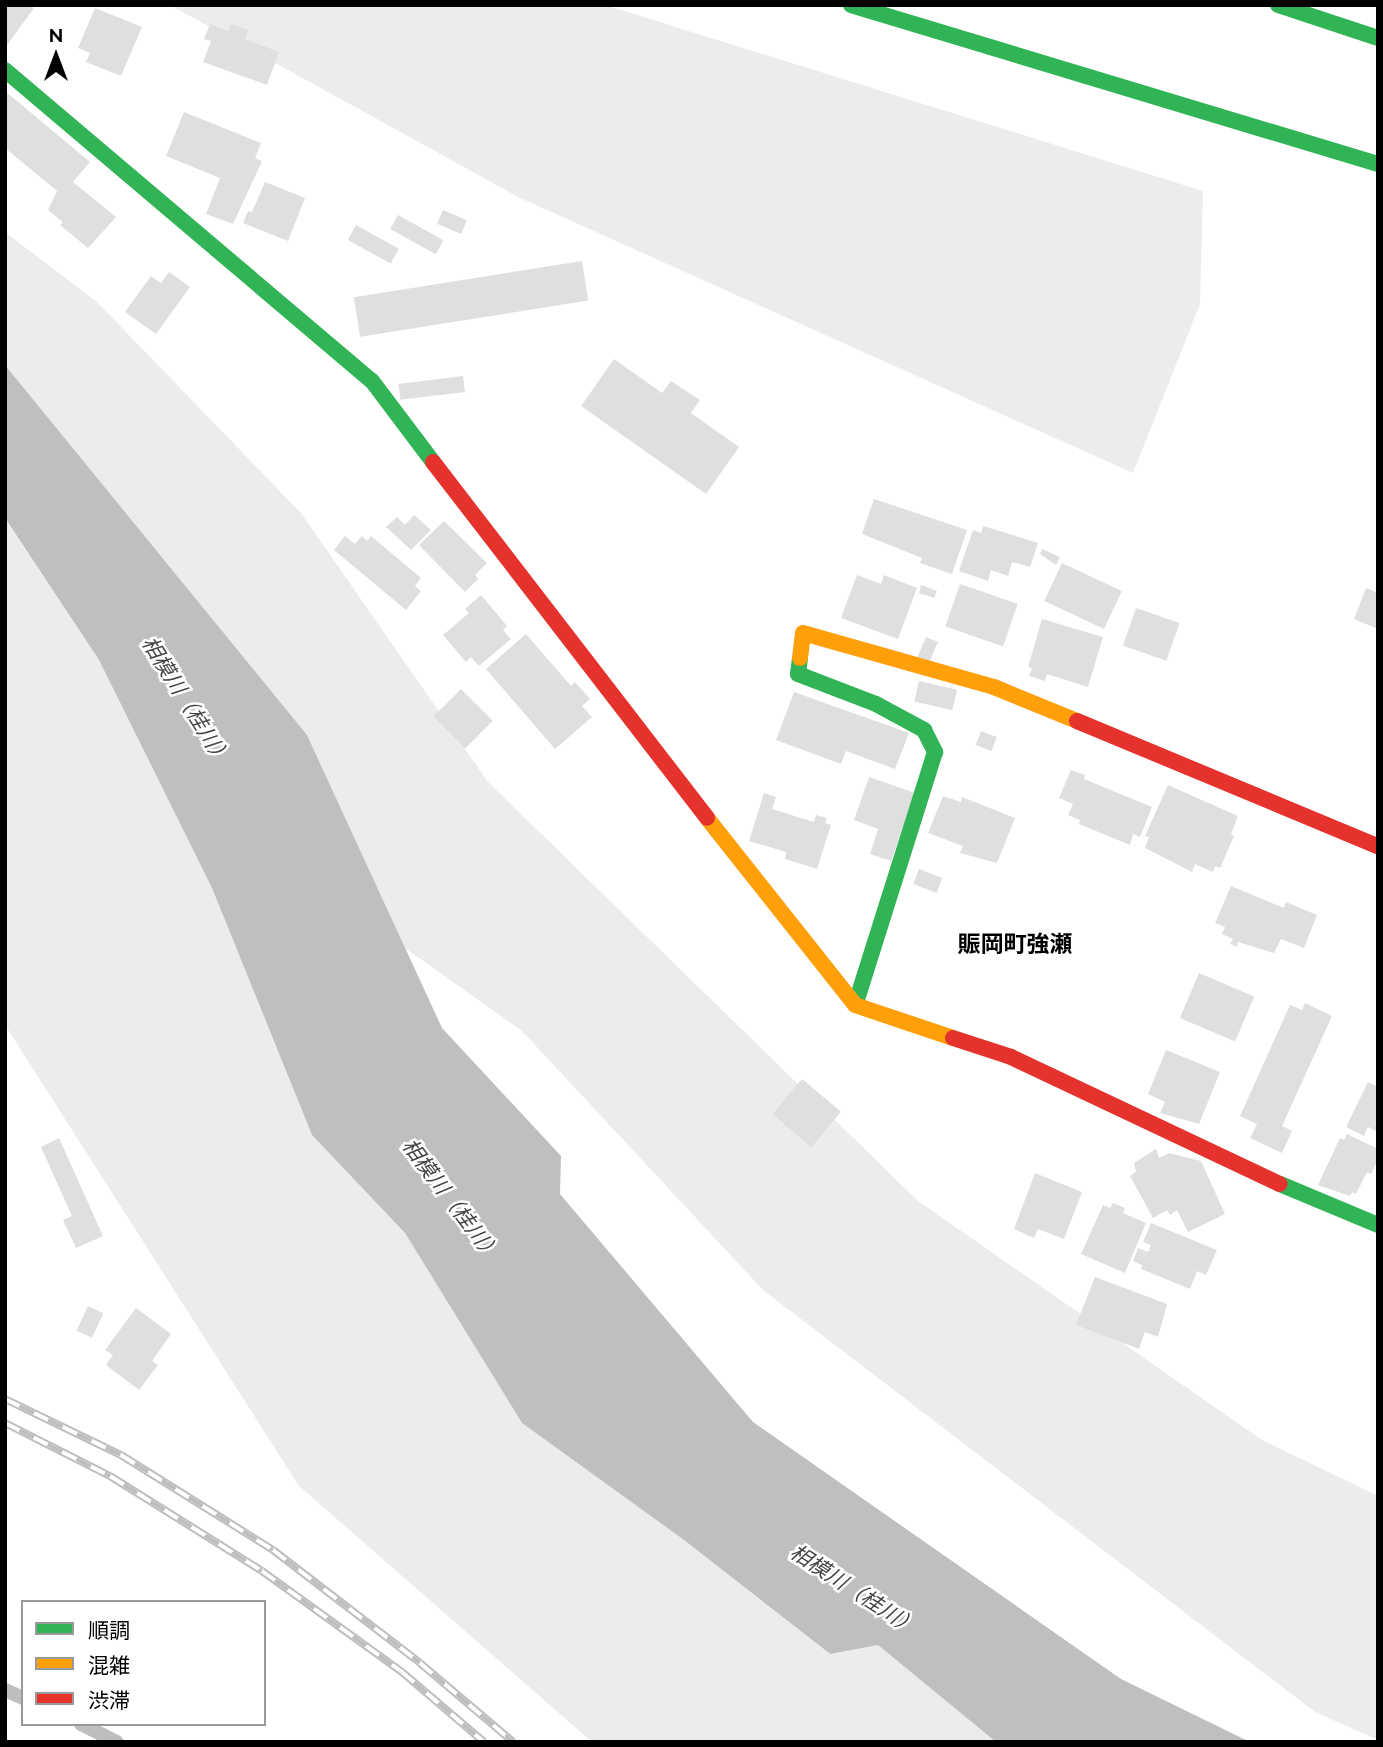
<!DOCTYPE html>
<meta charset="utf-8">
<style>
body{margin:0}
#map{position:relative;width:1383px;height:1747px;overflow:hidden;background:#fff;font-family:Raleway,"Noto Sans JP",sans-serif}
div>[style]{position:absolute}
.green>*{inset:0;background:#ececec}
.water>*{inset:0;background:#bfbfbf}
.building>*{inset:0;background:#dfdfdf;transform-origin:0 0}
.lane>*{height:14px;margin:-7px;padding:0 7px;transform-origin:7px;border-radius:7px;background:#bebebe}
.fast>*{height:16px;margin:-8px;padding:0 8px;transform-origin:8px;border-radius:8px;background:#30b455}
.slow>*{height:16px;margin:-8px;padding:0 8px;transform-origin:8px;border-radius:8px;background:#ff9f0a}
.jam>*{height:16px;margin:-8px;padding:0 8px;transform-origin:8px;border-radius:8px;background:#e5322d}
.rail>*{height:8px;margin-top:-4px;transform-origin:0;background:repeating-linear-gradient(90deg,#fff 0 16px,#bebebe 0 32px);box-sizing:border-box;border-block:2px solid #bebebe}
span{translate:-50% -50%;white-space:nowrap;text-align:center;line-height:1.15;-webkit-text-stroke:5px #fff;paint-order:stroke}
.water-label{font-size:21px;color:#444;font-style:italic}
.quarter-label{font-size:23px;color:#000;font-weight:700}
.frame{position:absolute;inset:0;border:7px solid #000;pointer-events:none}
.legend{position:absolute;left:21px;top:1600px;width:245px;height:126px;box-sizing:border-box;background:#fff;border:2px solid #999;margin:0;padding:9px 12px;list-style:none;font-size:21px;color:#000}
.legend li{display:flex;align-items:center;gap:14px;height:35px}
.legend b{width:35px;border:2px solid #999}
.north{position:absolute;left:21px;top:21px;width:70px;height:70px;-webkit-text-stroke:5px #fff;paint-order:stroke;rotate:0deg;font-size:19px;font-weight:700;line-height:28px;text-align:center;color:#000}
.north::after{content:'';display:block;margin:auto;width:24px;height:32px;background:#000;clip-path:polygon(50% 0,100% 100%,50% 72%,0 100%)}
</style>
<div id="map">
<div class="green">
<div style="clip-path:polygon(170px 5px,605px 5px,1203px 191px,1200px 304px,1133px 473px,518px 197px)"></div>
<div style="clip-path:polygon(5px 232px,97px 302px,301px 513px,488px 782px,918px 1201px,1262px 1440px,1378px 1496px,1378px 1740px,1315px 1712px,763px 1290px,522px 1031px,405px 948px,307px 735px,5px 365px)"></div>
<div style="clip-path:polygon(5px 519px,99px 660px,212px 888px,312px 1135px,405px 1233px,522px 1423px,684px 1540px,829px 1654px,878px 1645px,996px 1742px,592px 1742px,299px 1486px,5px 1025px)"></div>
</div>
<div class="water">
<div style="clip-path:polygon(5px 365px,307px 735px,442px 1028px,561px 1156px,560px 1194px,753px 1422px,1121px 1679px,1250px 1742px,996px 1742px,878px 1645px,830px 1654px,684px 1540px,522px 1423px,405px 1233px,312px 1135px,212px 888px,99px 660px,5px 518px)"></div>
</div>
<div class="building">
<div style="clip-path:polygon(5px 5px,30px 5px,34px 8px,5px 48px)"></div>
<div style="clip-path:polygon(95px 8px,142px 27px,121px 76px,86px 62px,90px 53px,78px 48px)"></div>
<div style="clip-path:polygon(210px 24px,228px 31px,231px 24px,248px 30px,245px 39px,279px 52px,267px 85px,203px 62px,211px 41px,204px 39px)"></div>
<div style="clip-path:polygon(5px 91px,90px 162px,73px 182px,116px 217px,88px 248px,60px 225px,63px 222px,48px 210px,57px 191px,5px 148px)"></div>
<div style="clip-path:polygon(184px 112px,261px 143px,255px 158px,262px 161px,233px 224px,206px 214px,220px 178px,166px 156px)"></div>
<div style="clip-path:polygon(265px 182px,305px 198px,288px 241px,243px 223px,248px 211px,252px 212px)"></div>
<div style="left:443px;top:210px;width:26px;height:15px;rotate:23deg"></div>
<div style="left:398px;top:215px;width:52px;height:16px;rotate:29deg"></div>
<div style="left:356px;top:225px;width:49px;height:17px;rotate:29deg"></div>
<div style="left:582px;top:261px;width:40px;height:231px;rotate:81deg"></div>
<div style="clip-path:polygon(169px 272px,190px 287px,156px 334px,125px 312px,151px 276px,161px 283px)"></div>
<div style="clip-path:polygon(614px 359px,662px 393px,671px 381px,700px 400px,691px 413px,739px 447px,706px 494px,581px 406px)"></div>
<div style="left:463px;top:376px;width:16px;height:65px;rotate:83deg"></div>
<div style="clip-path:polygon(874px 499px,967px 530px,952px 574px,920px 563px,922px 558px,862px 534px)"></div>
<div style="clip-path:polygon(414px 515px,431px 530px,411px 550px,386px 527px,397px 517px,405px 525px)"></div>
<div style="clip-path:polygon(444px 521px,487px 563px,475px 575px,478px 579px,465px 592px,419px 545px)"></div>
<div style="clip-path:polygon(983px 526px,1038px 543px,1030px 567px,1012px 562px,1008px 576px,991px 570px,988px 581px,959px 571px,973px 530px,981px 533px)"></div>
<div style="clip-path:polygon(345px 536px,355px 544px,362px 536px,367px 541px,371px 536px,421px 578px,415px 586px,421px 591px,406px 610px,334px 550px)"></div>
<div style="clip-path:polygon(1042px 549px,1060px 557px,1056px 565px,1040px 554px)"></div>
<div style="left:1062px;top:563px;width:66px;height:42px;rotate:25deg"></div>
<div style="clip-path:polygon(857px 575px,881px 584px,884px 575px,917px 588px,898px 639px,841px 618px)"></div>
<div style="left:960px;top:584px;width:61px;height:45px;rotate:19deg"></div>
<div style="clip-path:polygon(921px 585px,937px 591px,934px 598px,919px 593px)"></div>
<div style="clip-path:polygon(1366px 588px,1378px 593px,1378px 629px,1354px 619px)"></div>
<div style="clip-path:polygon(481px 595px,507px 626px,503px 630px,511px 639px,479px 666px,471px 657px,466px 662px,443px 635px,469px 613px,465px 609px)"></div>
<div style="left:1136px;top:608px;width:46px;height:40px;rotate:19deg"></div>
<div style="clip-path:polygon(1042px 619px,1103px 637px,1088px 687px,1047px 674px,1045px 681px,1029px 676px,1032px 668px,1028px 667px)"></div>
<div style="clip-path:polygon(526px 634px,571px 686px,575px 682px,590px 699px,582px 706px,592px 717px,555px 749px,486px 669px)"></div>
<div style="left:926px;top:637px;width:13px;height:25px;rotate:23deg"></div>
<div style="left:919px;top:681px;width:39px;height:21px;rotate:13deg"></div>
<div style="left:461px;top:689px;width:45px;height:39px;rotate:45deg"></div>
<div style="clip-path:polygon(794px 692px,909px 733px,895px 769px,846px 751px,841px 764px,776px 740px)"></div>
<div style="left:981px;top:731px;width:17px;height:15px;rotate:21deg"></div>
<div style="clip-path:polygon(1071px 770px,1085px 775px,1084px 779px,1152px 807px,1140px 837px,1133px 834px,1130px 845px,1079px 824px,1080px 820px,1068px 815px,1073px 804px,1059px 798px)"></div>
<div style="clip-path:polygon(869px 777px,915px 793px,891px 861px,870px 854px,878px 829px,854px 820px)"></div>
<div style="clip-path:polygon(1168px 785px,1238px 816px,1231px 834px,1234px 836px,1220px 868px,1215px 866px,1213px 872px,1195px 864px,1192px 872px,1145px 848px,1149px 837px,1145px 836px)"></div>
<div style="clip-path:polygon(764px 793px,776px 797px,772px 809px,814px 822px,816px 815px,827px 818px,825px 823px,831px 825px,817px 869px,785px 859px,786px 852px,749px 841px)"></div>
<div style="clip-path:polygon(943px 796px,961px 802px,962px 797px,1015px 818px,997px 863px,960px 853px,963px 846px,928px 833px)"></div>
<div style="left:919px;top:869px;width:25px;height:16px;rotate:21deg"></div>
<div style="clip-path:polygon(1231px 886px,1284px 908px,1286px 902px,1317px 915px,1304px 948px,1281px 939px,1274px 953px,1238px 942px,1237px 947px,1230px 944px,1233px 939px,1222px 934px,1225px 927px,1215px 923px)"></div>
<div style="left:1199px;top:973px;width:60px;height:49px;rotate:23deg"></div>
<div style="clip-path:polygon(1305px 1003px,1332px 1016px,1282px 1126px,1292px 1131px,1282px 1153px,1250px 1138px,1257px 1124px,1240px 1116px,1290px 1005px,1302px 1010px)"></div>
<div style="clip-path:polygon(1166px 1050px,1220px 1072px,1199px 1124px,1160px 1113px,1165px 1102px,1148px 1094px)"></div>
<div style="left:802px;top:1079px;width:51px;height:46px;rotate:40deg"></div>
<div style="clip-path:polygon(1368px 1082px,1378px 1087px,1378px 1132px,1368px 1127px,1364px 1136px,1346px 1127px)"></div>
<div style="clip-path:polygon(1347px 1134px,1378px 1149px,1378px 1159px,1371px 1174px,1367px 1172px,1356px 1194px,1352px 1192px,1350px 1196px,1318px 1185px,1340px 1138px,1344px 1140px)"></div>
<div style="clip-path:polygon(59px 1138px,103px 1236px,76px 1248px,63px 1220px,72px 1216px,41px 1147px)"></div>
<div style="clip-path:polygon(1156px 1149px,1159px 1158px,1169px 1153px,1201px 1161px,1225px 1214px,1188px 1232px,1177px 1210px,1170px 1215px,1167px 1210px,1153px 1218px,1130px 1176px,1136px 1172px,1134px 1163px)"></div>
<div style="clip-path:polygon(1035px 1173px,1082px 1192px,1064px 1239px,1038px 1229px,1034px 1238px,1014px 1229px)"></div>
<div style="clip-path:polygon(1113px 1203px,1125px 1208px,1123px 1213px,1146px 1223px,1125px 1273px,1081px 1254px,1103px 1205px,1110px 1208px)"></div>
<div style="clip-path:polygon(1151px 1223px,1217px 1250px,1206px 1275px,1197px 1271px,1190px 1289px,1141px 1269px,1142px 1265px,1133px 1261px,1138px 1248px,1148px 1252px,1151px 1245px,1143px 1242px)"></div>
<div style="clip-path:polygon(1095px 1277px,1167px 1304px,1158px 1337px,1145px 1332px,1139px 1349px,1076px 1325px)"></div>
<div style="left:88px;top:1306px;width:17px;height:27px;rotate:25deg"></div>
<div style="clip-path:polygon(136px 1308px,171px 1334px,152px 1361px,158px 1365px,139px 1390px,106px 1365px,113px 1355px,105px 1350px)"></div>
</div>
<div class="lane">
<div style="left:5px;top:1690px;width:20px;rotate:24deg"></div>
<div style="left:81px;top:1724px;width:40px;rotate:26.6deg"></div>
</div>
<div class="fast">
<div style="left:851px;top:5px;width:550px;rotate:16.79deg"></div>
<div style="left:1278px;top:5px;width:105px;rotate:18.3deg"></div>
<div style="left:5px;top:70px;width:481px;rotate:40.3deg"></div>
<div style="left:372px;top:381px;width:101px;rotate:53deg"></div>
<div style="left:800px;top:658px;width:16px;rotate:97deg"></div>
<div style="left:798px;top:674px;width:84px;rotate:21deg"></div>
<div style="left:876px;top:704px;width:55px;rotate:28.4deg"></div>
<div style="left:924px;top:730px;width:25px;rotate:63deg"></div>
<div style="left:935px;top:752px;width:265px;rotate:107.5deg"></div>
<div style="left:1280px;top:1184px;width:106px;rotate:22.7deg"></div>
</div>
<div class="slow">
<div style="left:800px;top:658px;width:25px;rotate:-83deg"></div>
<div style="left:803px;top:633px;width:198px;rotate:15.8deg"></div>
<div style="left:994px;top:687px;width:90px;rotate:22.3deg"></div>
<div style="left:707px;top:818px;width:238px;rotate:51.6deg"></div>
<div style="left:855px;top:1005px;width:103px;rotate:18.6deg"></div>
</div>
<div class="jam">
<div style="left:433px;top:462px;width:449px;rotate:52.4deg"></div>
<div style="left:1077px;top:721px;width:326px;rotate:22.6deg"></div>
<div style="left:953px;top:1038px;width:61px;rotate:18.1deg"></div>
<div style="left:1011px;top:1057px;width:297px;rotate:25.3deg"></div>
</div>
<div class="rail">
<div style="left:5px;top:1399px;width:129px;rotate:25.8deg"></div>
<div style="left:121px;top:1455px;width:179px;rotate:32deg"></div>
<div style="left:273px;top:1550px;width:185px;rotate:37.5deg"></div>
<div style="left:420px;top:1663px;width:122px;rotate:40.3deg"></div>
<div style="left:5px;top:1423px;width:118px;rotate:26.8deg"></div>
<div style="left:110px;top:1476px;width:179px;rotate:32deg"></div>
<div style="left:262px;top:1571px;width:173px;rotate:35.8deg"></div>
<div style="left:402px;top:1672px;width:108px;rotate:40.5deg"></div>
</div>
<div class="water-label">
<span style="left:186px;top:701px;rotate:58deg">相模川（桂川）</span>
<span style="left:451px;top:1200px;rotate:53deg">相模川（桂川）</span>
<span style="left:854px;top:1590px;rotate:33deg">相模川（桂川）</span>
</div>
<div class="quarter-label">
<span style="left:1015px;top:944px">賑岡町強瀬</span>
</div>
<div class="frame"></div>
<ul class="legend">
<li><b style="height:9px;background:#30b455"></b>順調</li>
<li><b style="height:9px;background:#ff9f0a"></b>混雑</li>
<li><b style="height:9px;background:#e5322d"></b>渋滞</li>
</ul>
<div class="north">N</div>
</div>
